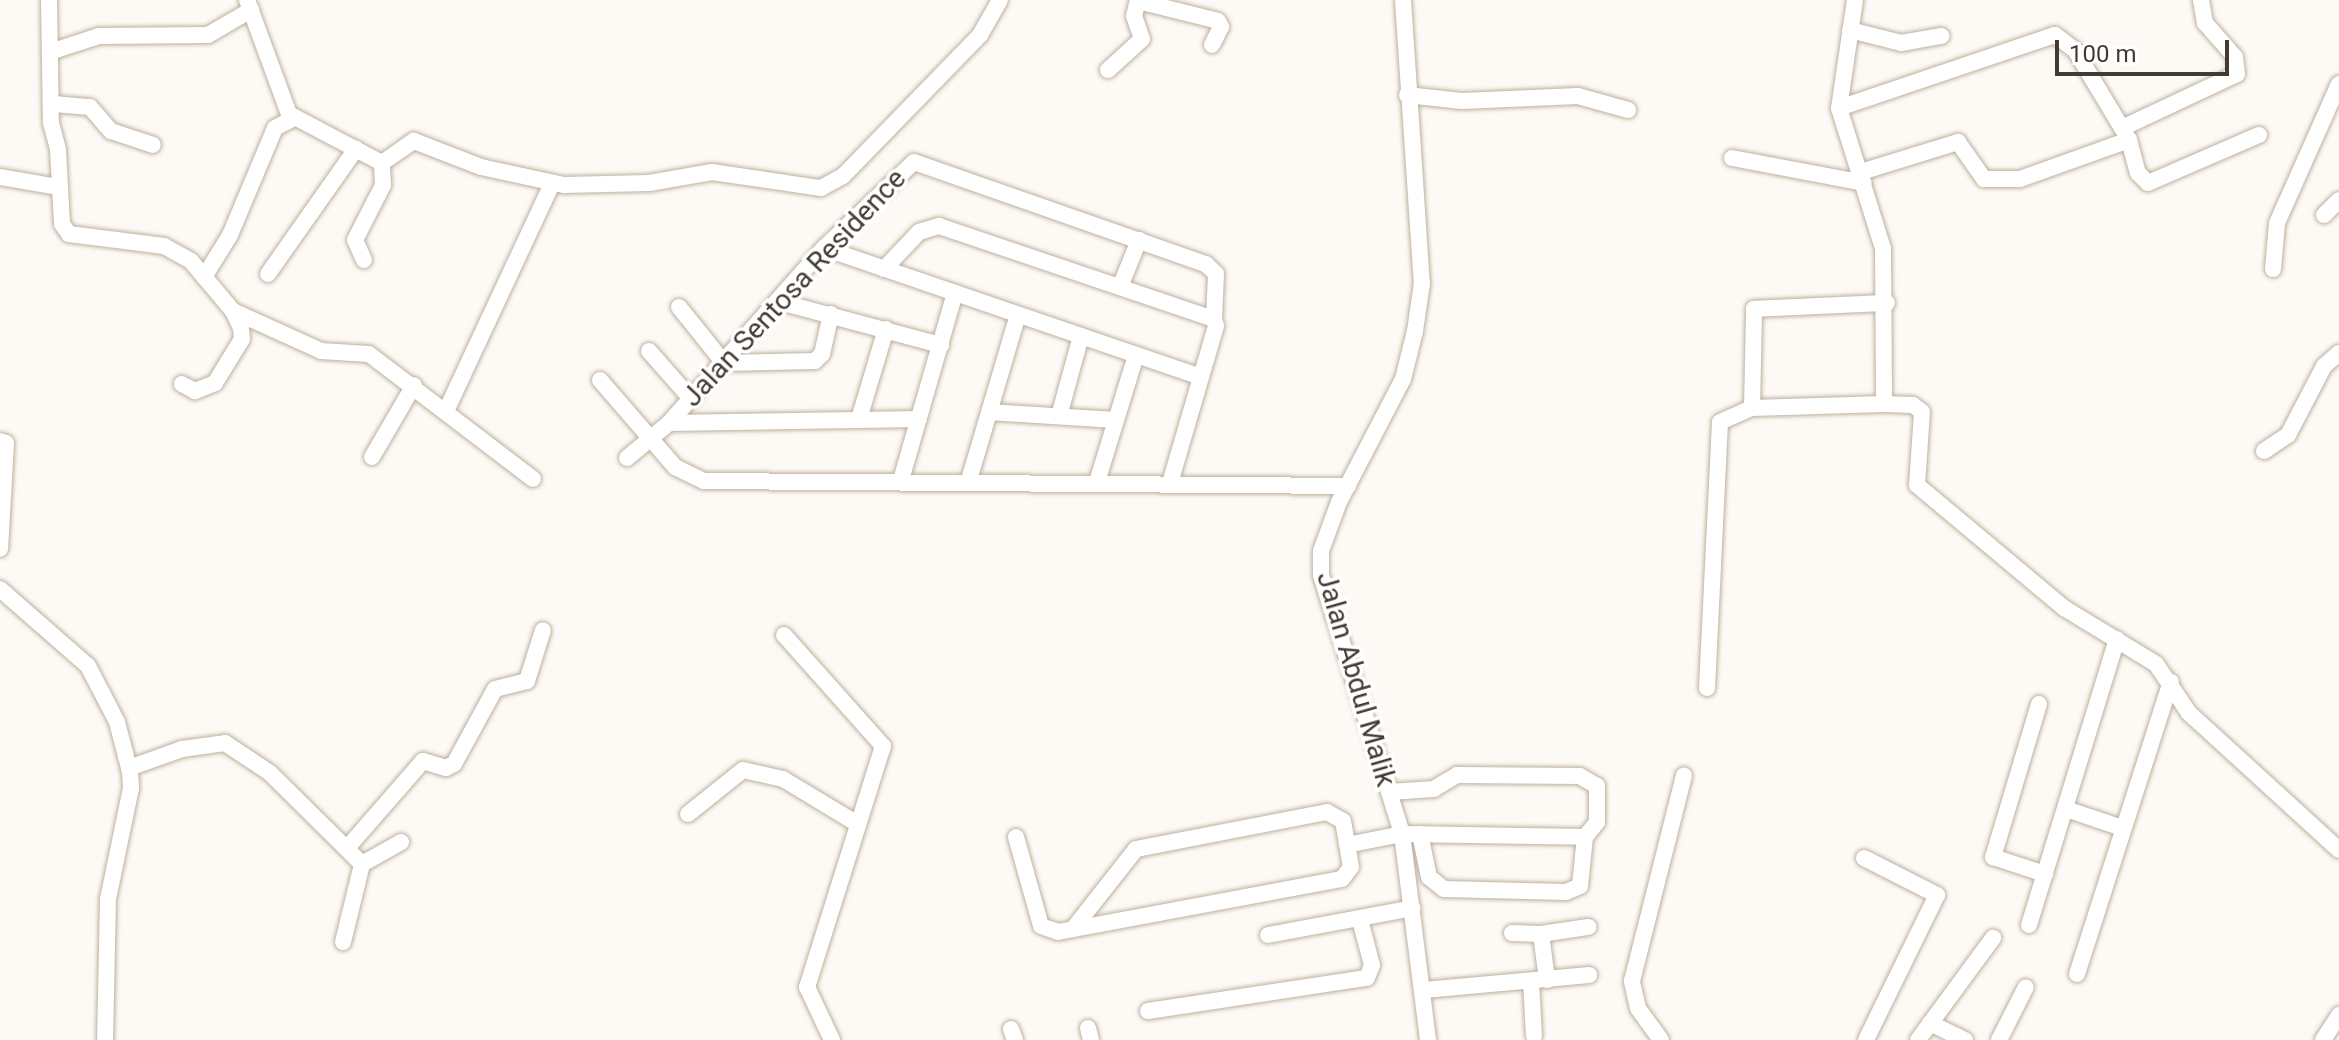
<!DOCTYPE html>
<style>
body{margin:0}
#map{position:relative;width:2339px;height:1040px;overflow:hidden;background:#fdfaf6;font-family:Roboto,sans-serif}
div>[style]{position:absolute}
.roads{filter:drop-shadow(0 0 2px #beaf9c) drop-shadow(0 0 2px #beaf9c)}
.minor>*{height:16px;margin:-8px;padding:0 8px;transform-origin:8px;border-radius:8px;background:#fff}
span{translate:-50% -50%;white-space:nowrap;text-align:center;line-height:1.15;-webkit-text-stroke:7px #fff;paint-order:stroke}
.street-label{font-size:28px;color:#423b34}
.scale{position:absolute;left:2055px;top:40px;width:174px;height:36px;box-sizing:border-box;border:4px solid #423b34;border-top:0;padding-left:10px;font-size:24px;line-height:28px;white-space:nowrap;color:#423b34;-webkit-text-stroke:6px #fff;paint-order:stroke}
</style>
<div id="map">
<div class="roads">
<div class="minor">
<div style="left:49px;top:0;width:123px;rotate:89.1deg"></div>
<div style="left:51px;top:123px;width:28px;rotate:75deg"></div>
<div style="left:58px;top:150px;width:74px;rotate:86.9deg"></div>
<div style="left:62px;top:224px;width:12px;rotate:55deg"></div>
<div style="left:69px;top:234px;width:96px;rotate:7.2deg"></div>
<div style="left:164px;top:246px;width:31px;rotate:29deg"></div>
<div style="left:191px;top:261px;width:65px;rotate:50deg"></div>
<div style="left:233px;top:311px;width:19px;rotate:65deg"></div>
<div style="left:241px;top:328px;width:11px;rotate:85deg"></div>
<div style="left:242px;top:339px;width:52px;rotate:121.5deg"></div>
<div style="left:215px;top:383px;width:22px;rotate:158deg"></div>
<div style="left:195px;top:391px;width:15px;rotate:-152deg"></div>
<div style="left:247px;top:0;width:121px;rotate:69.8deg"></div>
<div style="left:289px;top:114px;width:105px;rotate:27.8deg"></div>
<div style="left:382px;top:163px;width:39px;rotate:-35deg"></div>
<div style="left:414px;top:141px;width:72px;rotate:21.2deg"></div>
<div style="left:481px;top:167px;width:85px;rotate:12.2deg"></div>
<div style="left:564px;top:185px;width:85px;rotate:-1.3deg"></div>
<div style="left:649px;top:183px;width:64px;rotate:-9.9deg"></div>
<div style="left:712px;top:172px;width:110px;rotate:8.4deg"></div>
<div style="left:821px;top:188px;width:25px;rotate:-29deg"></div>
<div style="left:843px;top:176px;width:197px;rotate:-45.8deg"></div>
<div style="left:980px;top:35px;width:40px;rotate:-60.3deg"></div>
<div style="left:1403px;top:0;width:284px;rotate:86.2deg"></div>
<div style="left:1422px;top:283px;width:49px;rotate:98.3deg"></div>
<div style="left:1415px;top:331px;width:49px;rotate:104deg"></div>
<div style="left:1403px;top:379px;width:139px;rotate:117.5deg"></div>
<div style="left:1339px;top:502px;width:52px;rotate:110.2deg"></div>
<div style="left:1321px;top:551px;width:24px;rotate:90deg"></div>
<div style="left:1321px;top:575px;width:271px;rotate:72.6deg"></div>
<div style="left:1402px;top:834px;width:208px;rotate:82.8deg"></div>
<div style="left:1855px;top:0;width:109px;rotate:98.4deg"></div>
<div style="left:1839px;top:108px;width:147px;rotate:72.6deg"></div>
<div style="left:1883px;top:248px;width:156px;rotate:89.6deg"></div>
<div style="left:1884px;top:404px;width:29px;rotate:2deg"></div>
<div style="left:1913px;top:405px;width:11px;rotate:38deg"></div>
<div style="left:1922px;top:412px;width:73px;rotate:93.9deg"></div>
<div style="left:1917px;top:485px;width:192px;rotate:39.9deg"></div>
<div style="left:2064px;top:608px;width:108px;rotate:31.3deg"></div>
<div style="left:2156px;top:664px;width:59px;rotate:56deg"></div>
<div style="left:2189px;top:713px;width:203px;rotate:42.4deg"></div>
<div style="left:1138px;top:1px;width:82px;rotate:14deg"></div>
<div style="left:1218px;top:21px;width:7px;rotate:63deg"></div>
<div style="left:1221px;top:27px;width:20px;rotate:117deg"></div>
<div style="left:1850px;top:30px;width:53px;rotate:14.3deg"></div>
<div style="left:1901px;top:43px;width:41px;rotate:-9.9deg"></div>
<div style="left:53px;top:51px;width:48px;rotate:-18.1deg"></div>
<div style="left:99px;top:36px;width:109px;rotate:-0.5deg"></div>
<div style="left:208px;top:35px;width:50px;rotate:-30.2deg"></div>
<div style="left:1108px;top:70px;width:46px;rotate:-42.4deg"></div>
<div style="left:1142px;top:39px;width:24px;rotate:-109deg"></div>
<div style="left:1134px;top:16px;width:16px;rotate:-76deg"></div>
<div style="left:1407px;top:95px;width:55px;rotate:6.2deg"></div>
<div style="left:1462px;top:101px;width:116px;rotate:-2.5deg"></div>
<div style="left:1578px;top:96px;width:52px;rotate:15.6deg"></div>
<div style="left:54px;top:104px;width:36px;rotate:5deg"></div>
<div style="left:90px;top:107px;width:32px;rotate:49deg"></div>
<div style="left:111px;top:131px;width:44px;rotate:18.4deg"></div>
<div style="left:1839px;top:108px;width:228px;rotate:-18.7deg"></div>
<div style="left:2055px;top:35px;width:25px;rotate:37deg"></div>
<div style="left:2075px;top:50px;width:105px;rotate:59deg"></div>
<div style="left:2129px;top:140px;width:34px;rotate:75deg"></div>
<div style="left:2138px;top:173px;width:14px;rotate:45deg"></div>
<div style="left:2148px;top:183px;width:121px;rotate:-23.4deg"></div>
<div style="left:2122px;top:128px;width:127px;rotate:-25.2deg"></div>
<div style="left:2237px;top:74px;width:17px;rotate:-97deg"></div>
<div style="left:2235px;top:57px;width:45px;rotate:-131.4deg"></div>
<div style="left:2205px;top:23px;width:23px;rotate:-100deg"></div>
<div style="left:1732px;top:158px;width:134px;rotate:10.7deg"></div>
<div style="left:1861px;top:172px;width:102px;rotate:-17.2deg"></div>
<div style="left:1958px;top:142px;width:45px;rotate:54.9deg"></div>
<div style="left:1984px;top:179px;width:36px"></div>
<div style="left:2020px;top:179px;width:116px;rotate:-19.7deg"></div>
<div style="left:0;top:177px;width:59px;rotate:9.8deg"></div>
<div style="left:2324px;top:215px;width:21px;rotate:-45deg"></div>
<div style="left:824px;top:248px;width:398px;rotate:18.9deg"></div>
<div style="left:364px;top:260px;width:22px;rotate:-114deg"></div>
<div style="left:355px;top:240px;width:62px;rotate:-63deg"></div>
<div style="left:383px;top:185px;width:22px;rotate:-93deg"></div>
<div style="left:884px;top:269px;width:51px;rotate:-46.6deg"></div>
<div style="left:919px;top:232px;width:21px;rotate:-17deg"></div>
<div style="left:939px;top:226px;width:290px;rotate:18.7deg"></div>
<div style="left:1214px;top:319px;width:7px;rotate:74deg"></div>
<div style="left:1216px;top:326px;width:164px;rotate:106.3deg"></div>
<div style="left:2273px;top:269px;width:46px;rotate:-85deg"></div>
<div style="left:2277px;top:223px;width:152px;rotate:-66deg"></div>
<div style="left:268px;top:274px;width:153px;rotate:-54.9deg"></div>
<div style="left:204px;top:277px;width:49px;rotate:-58.2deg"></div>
<div style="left:230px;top:235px;width:116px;rotate:-67.2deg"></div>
<div style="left:275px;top:128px;width:21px;rotate:-28deg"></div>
<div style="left:1120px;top:287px;width:51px;rotate:-68deg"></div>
<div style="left:780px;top:302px;width:167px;rotate:15deg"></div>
<div style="left:679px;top:307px;width:72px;rotate:51.2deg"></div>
<div style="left:724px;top:363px;width:91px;rotate:-1.3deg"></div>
<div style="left:815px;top:361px;width:10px;rotate:-45deg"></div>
<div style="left:822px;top:354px;width:41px;rotate:-77.3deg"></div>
<div style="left:233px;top:311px;width:97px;rotate:24.4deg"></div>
<div style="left:321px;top:351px;width:48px;rotate:3.6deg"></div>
<div style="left:369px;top:354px;width:206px;rotate:37.3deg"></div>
<div style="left:649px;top:351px;width:65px;rotate:48.7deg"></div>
<div style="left:600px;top:380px;width:115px;rotate:49.2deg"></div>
<div style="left:675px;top:467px;width:32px;rotate:26deg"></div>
<div style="left:704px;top:481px;width:644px;rotate:0.44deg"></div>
<div style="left:1752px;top:408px;width:99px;rotate:-88.8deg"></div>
<div style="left:1754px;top:309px;width:133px;rotate:-2.6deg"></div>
<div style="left:446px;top:411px;width:251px;rotate:-65deg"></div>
<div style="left:989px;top:412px;width:127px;rotate:3.6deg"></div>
<div style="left:1059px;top:416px;width:83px;rotate:-74.6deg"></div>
<div style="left:859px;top:419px;width:94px;rotate:-73.3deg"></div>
<div style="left:669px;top:423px;width:250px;rotate:-0.9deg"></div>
<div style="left:0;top:441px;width:6px;rotate:18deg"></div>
<div style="left:6px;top:443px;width:106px;rotate:93.2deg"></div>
<div style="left:2264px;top:451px;width:29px;rotate:-34deg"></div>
<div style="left:2288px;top:435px;width:78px;rotate:-62.4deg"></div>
<div style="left:2324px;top:366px;width:20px;rotate:-41deg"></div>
<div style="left:372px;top:457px;width:83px;rotate:-59.7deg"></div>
<div style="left:627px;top:458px;width:55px;rotate:-39.8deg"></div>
<div style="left:669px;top:423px;width:234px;rotate:-48.5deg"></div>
<div style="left:824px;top:248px;width:124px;rotate:-43.7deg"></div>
<div style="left:914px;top:162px;width:309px;rotate:19.3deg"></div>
<div style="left:1206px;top:264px;width:14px;rotate:45deg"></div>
<div style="left:1216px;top:274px;width:45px;rotate:92.5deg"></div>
<div style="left:901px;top:480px;width:195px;rotate:-73.9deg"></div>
<div style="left:969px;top:480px;width:172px;rotate:-73.5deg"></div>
<div style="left:1097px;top:482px;width:133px;rotate:-72.9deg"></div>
<div style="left:0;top:589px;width:117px;rotate:41.2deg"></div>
<div style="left:88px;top:666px;width:63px;rotate:62.6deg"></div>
<div style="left:117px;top:722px;width:52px;rotate:75.4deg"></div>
<div style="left:130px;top:772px;width:16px;rotate:86deg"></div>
<div style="left:131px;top:788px;width:113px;rotate:101.7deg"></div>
<div style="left:108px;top:899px;width:141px;rotate:91.2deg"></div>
<div style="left:784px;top:635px;width:149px;rotate:48.3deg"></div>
<div style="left:883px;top:746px;width:253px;rotate:107.5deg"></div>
<div style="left:807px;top:987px;width:59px;rotate:64.7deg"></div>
<div style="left:1707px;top:688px;width:266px;rotate:-87.2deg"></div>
<div style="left:1720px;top:422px;width:35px;rotate:-24deg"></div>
<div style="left:1752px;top:408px;width:132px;rotate:-1.7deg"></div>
<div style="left:2039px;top:704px;width:160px;rotate:106.7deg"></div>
<div style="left:1993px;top:857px;width:55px;rotate:18.1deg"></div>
<div style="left:129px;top:768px;width:56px;rotate:-19.7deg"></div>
<div style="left:182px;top:749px;width:43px;rotate:-7.9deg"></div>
<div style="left:225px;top:743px;width:54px;rotate:33.7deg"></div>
<div style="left:270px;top:773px;width:129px;rotate:44.7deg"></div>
<div style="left:2066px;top:809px;width:59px;rotate:18.7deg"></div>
<div style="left:688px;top:814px;width:70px;rotate:-38.7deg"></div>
<div style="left:743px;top:770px;width:41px;rotate:12.7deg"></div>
<div style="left:783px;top:779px;width:85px;rotate:31.1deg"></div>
<div style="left:1420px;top:834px;width:44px;rotate:78.2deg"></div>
<div style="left:1429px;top:877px;width:19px;rotate:39deg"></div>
<div style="left:1444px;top:889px;width:122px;rotate:1.4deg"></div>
<div style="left:1566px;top:892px;width:15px;rotate:-23deg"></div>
<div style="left:1580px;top:886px;width:49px;rotate:-84.2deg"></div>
<div style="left:1016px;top:837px;width:92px;rotate:74.3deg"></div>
<div style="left:1041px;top:926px;width:18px;rotate:19deg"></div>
<div style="left:1058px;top:932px;width:289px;rotate:-10.6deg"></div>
<div style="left:1342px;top:879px;width:15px;rotate:-53deg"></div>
<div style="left:1351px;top:867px;width:47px;rotate:-99.9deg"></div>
<div style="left:1343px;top:821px;width:18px;rotate:-151deg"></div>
<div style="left:1327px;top:812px;width:195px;rotate:169deg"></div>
<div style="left:1136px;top:849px;width:102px;rotate:128.2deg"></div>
<div style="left:1347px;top:845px;width:56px;rotate:-11.3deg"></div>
<div style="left:1402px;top:834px;width:183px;rotate:0.9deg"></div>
<div style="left:1585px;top:837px;width:19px;rotate:-51deg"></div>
<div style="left:1597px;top:822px;width:36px;rotate:-90deg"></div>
<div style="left:1597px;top:786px;width:20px;rotate:-150deg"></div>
<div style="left:1580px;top:776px;width:123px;rotate:-179.5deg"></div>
<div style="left:1457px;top:775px;width:27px;rotate:149deg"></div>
<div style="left:1434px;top:789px;width:45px;rotate:176.2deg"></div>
<div style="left:348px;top:847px;width:114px;rotate:-48.9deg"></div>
<div style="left:423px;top:761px;width:24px;rotate:17deg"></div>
<div style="left:446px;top:768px;width:9px;rotate:-27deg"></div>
<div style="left:454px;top:764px;width:85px;rotate:-61.3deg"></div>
<div style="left:495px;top:689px;width:33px;rotate:-14deg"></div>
<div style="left:527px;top:681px;width:53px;rotate:-72.6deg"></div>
<div style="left:1864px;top:858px;width:82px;rotate:26.9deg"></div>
<div style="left:1937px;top:895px;width:161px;rotate:116.1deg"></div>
<div style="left:2029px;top:925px;width:299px;rotate:-72.9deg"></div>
<div style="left:1512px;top:933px;width:29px;rotate:2deg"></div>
<div style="left:1268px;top:935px;width:147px;rotate:-10.5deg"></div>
<div style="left:343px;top:942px;width:80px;rotate:-76.3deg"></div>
<div style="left:362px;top:864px;width:45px;rotate:-29.4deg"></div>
<div style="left:2077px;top:974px;width:307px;rotate:-72.2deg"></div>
<div style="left:1547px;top:980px;width:46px;rotate:-97.4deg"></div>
<div style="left:1541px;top:934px;width:48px;rotate:-8.5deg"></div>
<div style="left:1531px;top:981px;width:55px;rotate:86.9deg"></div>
<div style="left:1424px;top:990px;width:166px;rotate:-5.2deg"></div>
<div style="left:1148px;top:1011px;width:221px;rotate:-8.6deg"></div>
<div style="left:1367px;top:978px;width:14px;rotate:-69deg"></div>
<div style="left:1372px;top:965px;width:47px;rotate:-104.9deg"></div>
<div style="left:1930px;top:1023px;width:39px;rotate:26deg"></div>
<div style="left:1088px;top:1028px;width:12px;rotate:76deg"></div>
<div style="left:1011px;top:1029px;width:12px;rotate:70deg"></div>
<div style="left:1661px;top:1040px;width:39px;rotate:-126deg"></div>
<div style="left:1638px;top:1008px;width:28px;rotate:-103deg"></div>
<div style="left:1632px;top:981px;width:212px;rotate:-75.8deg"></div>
<div style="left:1918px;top:1040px;width:127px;rotate:-53.7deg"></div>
<div style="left:1999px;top:1040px;width:59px;rotate:-63deg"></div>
<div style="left:2323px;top:1040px;width:30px;rotate:-57deg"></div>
</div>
</div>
<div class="street-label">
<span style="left:794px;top:288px;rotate:-47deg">Jalan Sentosa Residence</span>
<span style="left:1356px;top:679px;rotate:74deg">Jalan Abdul Malik</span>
</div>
<div class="scale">100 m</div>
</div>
